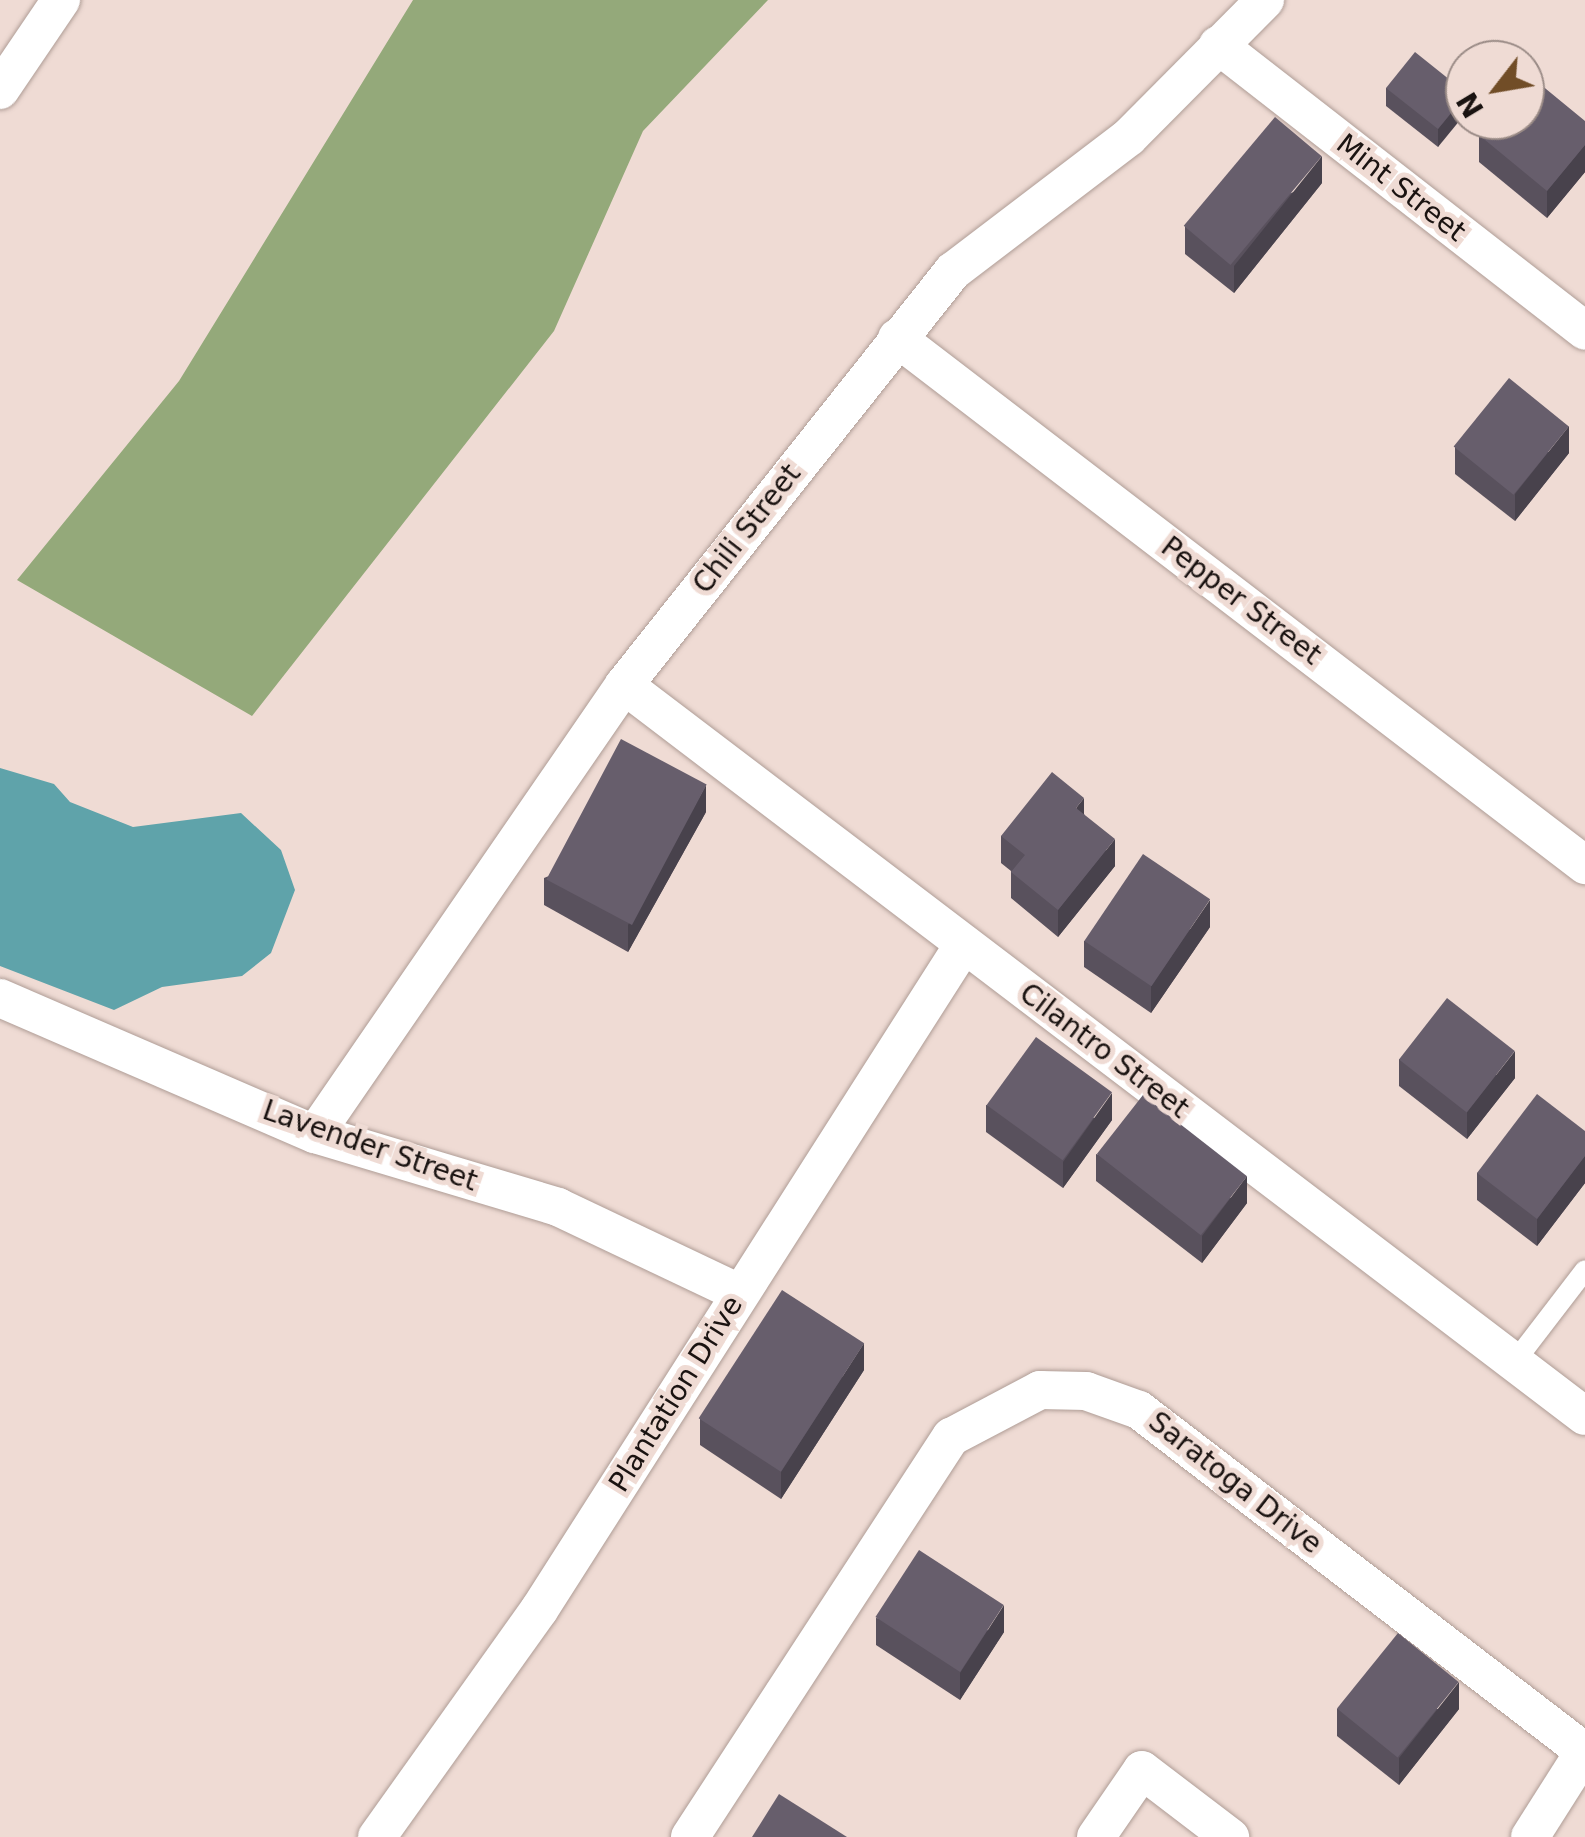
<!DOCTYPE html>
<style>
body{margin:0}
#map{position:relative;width:1585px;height:1837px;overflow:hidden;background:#efdbd4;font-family:"DejaVu Sans",sans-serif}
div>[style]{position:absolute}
.forest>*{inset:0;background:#94a97a}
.water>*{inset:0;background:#5fa3aa}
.roads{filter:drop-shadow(0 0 2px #af9d96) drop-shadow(0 0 2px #af9d96)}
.service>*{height:20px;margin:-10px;padding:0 10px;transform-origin:10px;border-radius:10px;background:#fff}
.minor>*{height:38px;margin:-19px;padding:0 19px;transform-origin:19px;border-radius:19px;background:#fff}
.wall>*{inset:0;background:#59515d}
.shaded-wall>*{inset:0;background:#48424c}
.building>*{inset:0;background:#675e6c;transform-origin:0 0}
span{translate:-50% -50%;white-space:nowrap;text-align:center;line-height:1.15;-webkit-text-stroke:10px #efdbd4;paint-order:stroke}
.street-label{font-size:28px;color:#1a1311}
.north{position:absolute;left:1445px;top:40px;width:100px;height:100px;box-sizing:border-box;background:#efdbd4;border:2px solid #9a8b86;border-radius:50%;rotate:239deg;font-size:28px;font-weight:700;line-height:40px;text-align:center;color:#1a1311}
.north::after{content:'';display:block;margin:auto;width:35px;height:45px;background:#714d27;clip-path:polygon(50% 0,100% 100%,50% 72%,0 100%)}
</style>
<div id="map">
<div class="forest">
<div style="clip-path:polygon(413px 0,768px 0,643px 131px,554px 331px,252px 716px,17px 580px,179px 381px)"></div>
</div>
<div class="water">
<div style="clip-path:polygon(0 768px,54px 784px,70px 802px,133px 827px,241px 813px,281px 850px,295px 890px,271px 953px,242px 976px,162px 987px,114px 1010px,0 966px)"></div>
</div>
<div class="roads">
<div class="service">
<div style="left:1513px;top:1364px;width:118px;rotate:-52.5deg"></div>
</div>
<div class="minor">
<div style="left:1218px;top:45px;width:465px;rotate:37.9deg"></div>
<div style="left:0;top:90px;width:109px;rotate:-55.9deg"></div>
<div style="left:897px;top:338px;width:867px;rotate:37.45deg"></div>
<div style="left:624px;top:685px;width:1207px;rotate:37.26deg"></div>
<div style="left:0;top:998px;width:343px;rotate:23.4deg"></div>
<div style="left:315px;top:1134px;width:254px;rotate:16.7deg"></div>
<div style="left:558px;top:1207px;width:200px;rotate:25.4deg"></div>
<div style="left:315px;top:1134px;width:545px;rotate:-55.46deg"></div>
<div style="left:624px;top:685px;width:529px;rotate:-51.53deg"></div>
<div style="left:953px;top:271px;width:221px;rotate:-37.3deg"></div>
<div style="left:1129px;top:137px;width:193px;rotate:-45.2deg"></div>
<div style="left:377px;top:1837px;width:279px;rotate:-54.5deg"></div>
<div style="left:539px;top:1610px;width:790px;rotate:-57.46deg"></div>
<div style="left:690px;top:1837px;width:478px;rotate:-56.9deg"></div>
<div style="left:951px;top:1437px;width:101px;rotate:-27.8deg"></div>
<div style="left:1040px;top:1390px;width:46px;rotate:1.2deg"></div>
<div style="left:1086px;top:1391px;width:56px;rotate:19.7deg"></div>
<div style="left:1139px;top:1410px;width:562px;rotate:37.48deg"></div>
<div style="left:1096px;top:1837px;width:81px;rotate:-55.5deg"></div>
<div style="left:1142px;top:1770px;width:111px;rotate:37.3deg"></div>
<div style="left:1530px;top:1837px;width:101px;rotate:-57.6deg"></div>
</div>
</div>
<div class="wall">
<div style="clip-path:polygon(1386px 88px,1465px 92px,1438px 147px,1386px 106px)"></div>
<div style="clip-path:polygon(1585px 121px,1585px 172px,1547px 218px,1479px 162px,1479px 135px)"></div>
<div style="clip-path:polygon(1322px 183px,1234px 293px,1185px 254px,1185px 227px)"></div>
<div style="clip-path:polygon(1455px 447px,1569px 453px,1515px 521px,1455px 474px)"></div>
<div style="clip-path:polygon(706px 812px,628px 952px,544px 905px,544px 878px)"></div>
<div style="clip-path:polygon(1084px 814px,1115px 866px,1058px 937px,1011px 898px,1011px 871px,1001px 863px,1001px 836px)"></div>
<div style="clip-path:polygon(1210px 927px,1151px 1013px,1084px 967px,1084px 941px)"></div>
<div style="clip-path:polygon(1399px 1059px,1515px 1078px,1467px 1139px,1399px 1086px)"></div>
<div style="clip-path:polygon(986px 1105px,1112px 1120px,1063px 1188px,986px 1132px)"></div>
<div style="clip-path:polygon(1585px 1131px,1585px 1183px,1537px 1246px,1477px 1200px,1477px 1173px)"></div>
<div style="clip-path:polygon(1096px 1154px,1247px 1203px,1202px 1263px,1096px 1181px)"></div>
<div style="clip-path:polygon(864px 1370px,781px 1499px,700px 1445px,700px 1419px)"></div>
<div style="clip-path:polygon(876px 1618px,1004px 1632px,960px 1700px,876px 1645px)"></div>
<div style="clip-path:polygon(1337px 1709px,1459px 1709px,1399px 1785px,1337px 1736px)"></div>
</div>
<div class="shaded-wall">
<div style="clip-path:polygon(1465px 96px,1465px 114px,1438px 147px,1438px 129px)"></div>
<div style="clip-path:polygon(1585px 145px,1585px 172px,1547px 218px,1547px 191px)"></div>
<div style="clip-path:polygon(1322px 156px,1322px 183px,1234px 293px,1234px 266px)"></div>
<div style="clip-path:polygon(1569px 426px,1569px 453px,1515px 521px,1515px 494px)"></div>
<div style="clip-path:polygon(706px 785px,706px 812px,628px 952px,628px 925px)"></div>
<div style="clip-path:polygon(1084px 798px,1084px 825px,1076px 808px)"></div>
<div style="clip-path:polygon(1115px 839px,1115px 866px,1058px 937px,1058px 910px)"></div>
<div style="clip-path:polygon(1210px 900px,1210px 927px,1151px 1013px,1151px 986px)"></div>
<div style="clip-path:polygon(1515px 1051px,1515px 1078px,1467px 1139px,1467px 1112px)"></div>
<div style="clip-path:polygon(1112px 1093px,1112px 1120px,1063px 1188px,1063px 1162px)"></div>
<div style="clip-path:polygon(1585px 1156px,1585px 1183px,1537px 1246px,1537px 1219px)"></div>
<div style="clip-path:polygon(1247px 1176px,1247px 1203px,1202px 1263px,1202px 1236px)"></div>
<div style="clip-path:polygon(864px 1343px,864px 1370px,781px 1499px,781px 1472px)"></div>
<div style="clip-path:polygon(1004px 1605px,1004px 1632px,960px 1700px,960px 1673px)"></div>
<div style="clip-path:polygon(1459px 1682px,1459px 1709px,1399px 1785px,1399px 1758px)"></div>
</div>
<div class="building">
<div style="clip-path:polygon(1415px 52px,1465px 92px,1465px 96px,1438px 129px,1386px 88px)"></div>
<div style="clip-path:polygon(1529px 75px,1585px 121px,1585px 145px,1547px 191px,1479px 135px,1492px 120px,1525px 120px,1525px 80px)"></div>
<div style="left:1275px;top:117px;width:61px;height:142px;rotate:40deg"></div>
<div style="left:1509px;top:378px;width:77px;height:88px;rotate:39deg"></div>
<div style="left:621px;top:739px;width:97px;height:159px;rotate:28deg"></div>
<div style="clip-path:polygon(1052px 772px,1084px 798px,1076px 808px,1115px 839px,1058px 910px,1011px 872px,1025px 855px,1001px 836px)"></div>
<div style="left:1143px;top:854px;width:81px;height:105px;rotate:34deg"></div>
<div style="left:1447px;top:998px;width:86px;height:78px;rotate:38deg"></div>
<div style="left:1036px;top:1037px;width:94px;height:84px;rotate:36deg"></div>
<div style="clip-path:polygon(1537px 1094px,1585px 1131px,1585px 1156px,1537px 1219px,1477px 1173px)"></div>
<div style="left:1143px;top:1095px;width:132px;height:75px;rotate:38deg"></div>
<div style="left:782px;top:1290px;width:98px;height:153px;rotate:33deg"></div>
<div style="left:919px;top:1550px;width:101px;height:80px;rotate:33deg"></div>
<div style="left:1398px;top:1633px;width:78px;height:97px;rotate:39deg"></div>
<div style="clip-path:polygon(779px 1794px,847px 1837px,752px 1837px)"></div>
</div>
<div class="street-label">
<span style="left:1401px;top:188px;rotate:38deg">Mint Street</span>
<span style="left:747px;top:529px;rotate:-52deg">Chili Street</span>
<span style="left:1241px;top:601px;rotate:37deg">Pepper Street</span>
<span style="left:1104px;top:1051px;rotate:37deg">Cilantro Street</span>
<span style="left:370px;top:1146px;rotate:19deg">Lavender Street</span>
<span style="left:676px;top:1394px;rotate:-58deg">Plantation Drive</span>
<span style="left:1235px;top:1483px;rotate:38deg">Saratoga Drive</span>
</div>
<div class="north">N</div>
</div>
